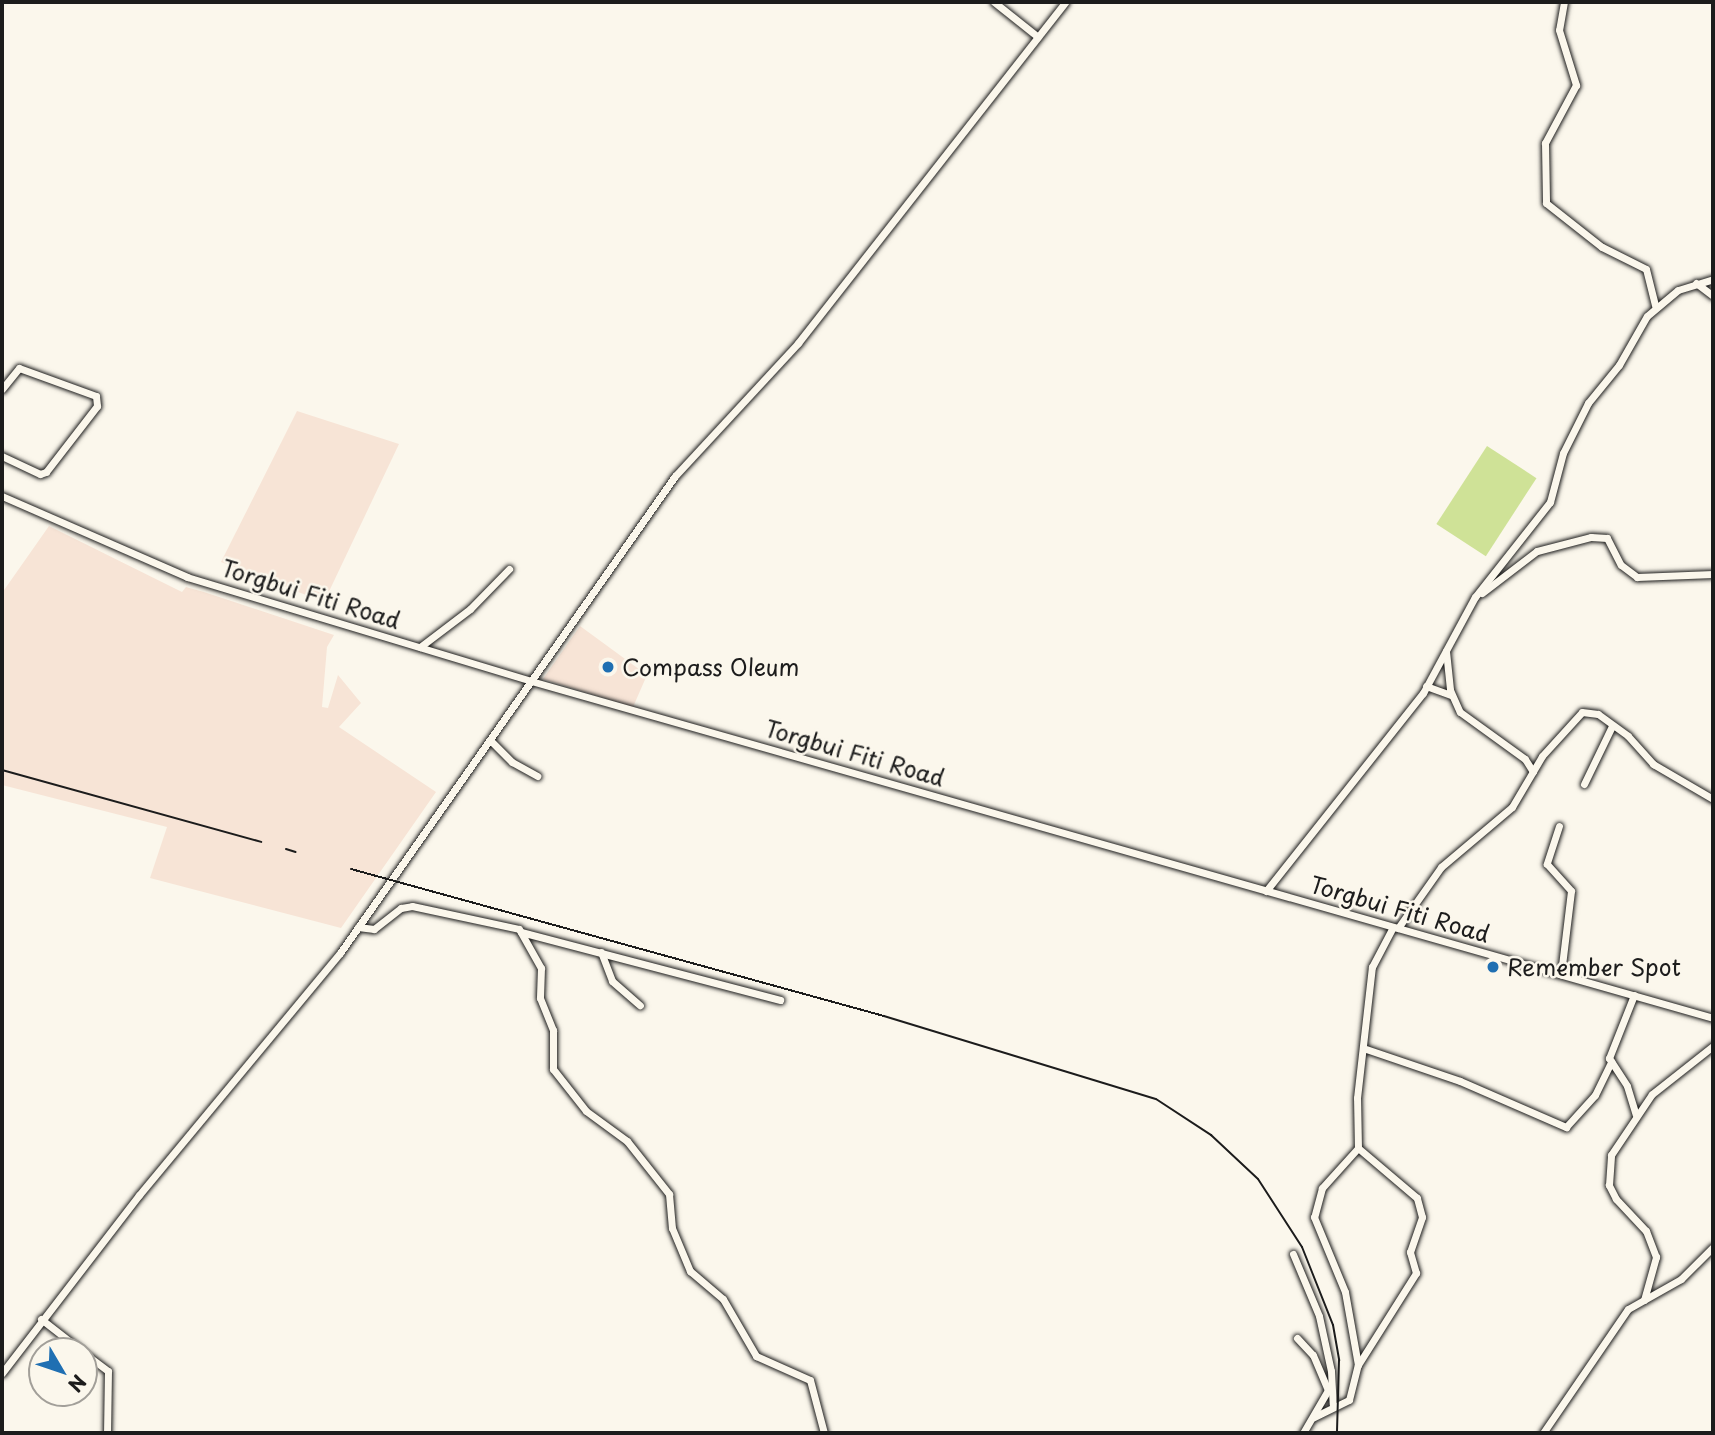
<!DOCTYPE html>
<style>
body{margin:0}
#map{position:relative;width:1715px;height:1435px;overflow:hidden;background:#fbf7ec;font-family:"Playpen Sans",sans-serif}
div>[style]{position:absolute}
.built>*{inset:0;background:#f7e4d6}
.green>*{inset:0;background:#cfe297;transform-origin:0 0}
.roads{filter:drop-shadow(0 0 2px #1c1c1c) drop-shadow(0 0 2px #1c1c1c)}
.minor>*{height:7px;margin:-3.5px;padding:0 3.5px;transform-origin:3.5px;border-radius:3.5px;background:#fbf7ec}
.rail>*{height:2px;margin:-1px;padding:0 1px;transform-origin:1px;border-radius:1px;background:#1c1c1c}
.dots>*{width:19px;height:19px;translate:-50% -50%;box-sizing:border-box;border:4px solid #fbf7ec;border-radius:50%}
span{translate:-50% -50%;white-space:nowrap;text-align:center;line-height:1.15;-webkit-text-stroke:5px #fbf7ec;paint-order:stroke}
.street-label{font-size:23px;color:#1c1c1c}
.poi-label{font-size:23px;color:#1c1c1c}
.left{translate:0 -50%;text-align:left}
.frame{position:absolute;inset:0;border:4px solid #1c1c1c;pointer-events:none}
.north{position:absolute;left:28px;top:1337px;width:70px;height:70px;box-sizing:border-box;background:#fbf7ec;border:2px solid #a29f99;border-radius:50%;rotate:129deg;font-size:19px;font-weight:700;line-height:28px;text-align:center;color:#1c1c1c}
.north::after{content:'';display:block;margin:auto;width:24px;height:32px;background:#1f6fb2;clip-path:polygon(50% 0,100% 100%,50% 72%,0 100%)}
</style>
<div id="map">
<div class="built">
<div style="clip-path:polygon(297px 411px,399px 444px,324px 602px,221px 562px)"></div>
<div style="clip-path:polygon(49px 526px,182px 592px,186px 587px,204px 592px,334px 635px,327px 647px,322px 707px,328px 708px,338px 675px,361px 703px,339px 727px,436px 792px,341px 928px,150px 878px,167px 827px,2px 785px,2px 593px)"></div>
<div style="clip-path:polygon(580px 626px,647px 675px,633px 707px,543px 679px)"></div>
</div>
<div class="green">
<div style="left:1487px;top:446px;width:59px;height:93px;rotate:33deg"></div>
</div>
<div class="roads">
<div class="minor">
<div style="left:994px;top:2px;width:56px;rotate:38.5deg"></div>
<div style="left:1564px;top:2px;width:28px;rotate:100deg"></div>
<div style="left:1559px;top:30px;width:58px;rotate:72.8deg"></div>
<div style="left:1576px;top:85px;width:66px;rotate:118.1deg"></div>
<div style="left:1545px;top:143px;width:60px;rotate:89deg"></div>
<div style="left:1546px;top:203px;width:71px;rotate:38.2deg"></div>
<div style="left:1602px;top:247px;width:49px;rotate:26.6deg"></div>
<div style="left:1646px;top:269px;width:38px;rotate:76deg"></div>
<div style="left:1696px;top:283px;width:21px;rotate:37deg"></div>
<div style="left:2px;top:389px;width:27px;rotate:-51deg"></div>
<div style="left:19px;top:368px;width:82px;rotate:20deg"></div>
<div style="left:96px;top:396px;width:10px;rotate:84deg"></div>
<div style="left:97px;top:406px;width:83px;rotate:127.7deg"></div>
<div style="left:46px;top:472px;width:6px;rotate:162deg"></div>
<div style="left:40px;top:474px;width:42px;rotate:-154.7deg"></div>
<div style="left:2px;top:496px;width:202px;rotate:23.6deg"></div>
<div style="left:187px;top:577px;width:359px;rotate:16.8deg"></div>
<div style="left:531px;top:681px;width:1229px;rotate:15.91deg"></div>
<div style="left:1482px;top:593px;width:69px;rotate:-37.4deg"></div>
<div style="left:1537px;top:551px;width:56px;rotate:-14.5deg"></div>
<div style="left:1591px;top:537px;width:16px;rotate:4deg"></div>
<div style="left:1607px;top:538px;width:30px;rotate:63deg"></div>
<div style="left:1621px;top:565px;width:20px;rotate:37deg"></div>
<div style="left:1637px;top:577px;width:76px;rotate:-2.3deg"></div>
<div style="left:420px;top:647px;width:63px;rotate:-37.2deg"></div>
<div style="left:470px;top:609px;width:56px;rotate:-45.7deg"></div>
<div style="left:1446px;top:651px;width:39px;rotate:84deg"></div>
<div style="left:1450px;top:690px;width:24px;rotate:66deg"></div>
<div style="left:1460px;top:712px;width:80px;rotate:35.9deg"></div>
<div style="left:1525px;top:759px;width:15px;rotate:58deg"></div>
<div style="left:1426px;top:686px;width:27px;rotate:20deg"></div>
<div style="left:490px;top:740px;width:31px;rotate:45deg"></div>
<div style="left:512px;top:762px;width:29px;rotate:29deg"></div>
<div style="left:1584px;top:784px;width:64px;rotate:-64.2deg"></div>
<div style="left:1559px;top:826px;width:40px;rotate:108deg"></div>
<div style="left:1547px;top:864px;width:36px;rotate:48deg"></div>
<div style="left:1571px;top:891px;width:84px;rotate:96.9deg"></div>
<div style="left:1266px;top:891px;width:253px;rotate:-51.6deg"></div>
<div style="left:1423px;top:693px;width:109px;rotate:-61.6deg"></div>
<div style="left:1475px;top:597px;width:121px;rotate:-51.7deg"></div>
<div style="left:1550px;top:502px;width:51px;rotate:-75.1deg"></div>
<div style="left:1563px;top:453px;width:56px;rotate:-63.4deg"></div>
<div style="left:1588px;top:403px;width:49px;rotate:-50.8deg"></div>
<div style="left:1619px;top:365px;width:56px;rotate:-60.3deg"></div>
<div style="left:1647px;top:316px;width:40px;rotate:-40deg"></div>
<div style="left:1678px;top:290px;width:37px;rotate:-17deg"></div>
<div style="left:358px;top:927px;width:16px;rotate:7deg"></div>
<div style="left:374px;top:929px;width:34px;rotate:-38deg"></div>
<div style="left:401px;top:908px;width:11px;rotate:-10deg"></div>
<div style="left:412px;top:906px;width:109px;rotate:12.1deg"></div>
<div style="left:519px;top:929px;width:45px;rotate:60.6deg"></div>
<div style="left:541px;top:968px;width:30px;rotate:92deg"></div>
<div style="left:540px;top:998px;width:35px;rotate:68deg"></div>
<div style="left:553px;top:1030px;width:39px;rotate:90deg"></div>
<div style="left:553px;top:1069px;width:53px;rotate:51.8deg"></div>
<div style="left:586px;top:1111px;width:51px;rotate:36.2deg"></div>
<div style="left:627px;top:1141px;width:68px;rotate:51.6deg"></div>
<div style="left:669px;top:1194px;width:34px;rotate:85deg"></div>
<div style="left:672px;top:1228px;width:47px;rotate:67.3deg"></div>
<div style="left:690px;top:1271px;width:43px;rotate:40.3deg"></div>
<div style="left:723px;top:1299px;width:66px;rotate:59.9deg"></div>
<div style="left:756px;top:1356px;width:59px;rotate:24deg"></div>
<div style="left:810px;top:1380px;width:55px;rotate:75.2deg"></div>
<div style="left:1398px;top:928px;width:75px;rotate:-54.8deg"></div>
<div style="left:1441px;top:867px;width:93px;rotate:-40.2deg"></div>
<div style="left:1512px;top:807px;width:59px;rotate:-59.5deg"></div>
<div style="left:1542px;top:756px;width:59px;rotate:-47.7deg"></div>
<div style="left:1582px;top:712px;width:16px;rotate:7deg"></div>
<div style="left:1598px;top:714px;width:37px;rotate:36deg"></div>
<div style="left:1628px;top:736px;width:38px;rotate:48deg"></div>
<div style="left:1653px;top:764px;width:69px;rotate:30.3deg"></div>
<div style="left:521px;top:932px;width:268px;rotate:14.7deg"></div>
<div style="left:601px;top:952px;width:31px;rotate:69deg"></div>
<div style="left:612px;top:981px;width:37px;rotate:41deg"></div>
<div style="left:1634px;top:995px;width:68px;rotate:111.6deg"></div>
<div style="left:1609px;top:1058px;width:33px;rotate:57deg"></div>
<div style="left:1627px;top:1086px;width:30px;rotate:73deg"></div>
<div style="left:1366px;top:1049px;width:99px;rotate:18.8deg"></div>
<div style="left:1460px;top:1081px;width:116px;rotate:23.5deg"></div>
<div style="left:1566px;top:1127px;width:43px;rotate:-47.8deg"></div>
<div style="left:1595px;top:1095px;width:37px;rotate:-64deg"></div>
<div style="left:1358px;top:1148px;width:54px;rotate:132deg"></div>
<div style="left:1322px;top:1188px;width:30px;rotate:105deg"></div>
<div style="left:1314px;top:1217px;width:81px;rotate:67.5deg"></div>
<div style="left:1345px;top:1292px;width:74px;rotate:79.9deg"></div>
<div style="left:1293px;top:1254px;width:67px;rotate:67.2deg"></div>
<div style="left:1319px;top:1316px;width:56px;rotate:77.7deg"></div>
<div style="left:1331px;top:1371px;width:33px;rotate:87deg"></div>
<div style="left:1644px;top:1300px;width:45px;rotate:-74.4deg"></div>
<div style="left:1656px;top:1257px;width:28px;rotate:-111deg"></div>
<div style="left:1646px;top:1231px;width:44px;rotate:-133.2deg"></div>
<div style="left:1616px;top:1199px;width:16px;rotate:-117deg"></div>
<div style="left:1609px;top:1185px;width:30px;rotate:-86deg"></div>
<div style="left:1611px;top:1155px;width:73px;rotate:-56.1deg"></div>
<div style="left:1652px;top:1094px;width:78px;rotate:-38.2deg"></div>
<div style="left:41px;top:1319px;width:52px;rotate:38deg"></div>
<div style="left:1297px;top:1338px;width:23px;rotate:47deg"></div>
<div style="left:1313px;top:1355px;width:38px;rotate:67deg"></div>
<div style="left:1328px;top:1390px;width:50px;rotate:120.2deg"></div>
<div style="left:84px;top:1353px;width:30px;rotate:37deg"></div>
<div style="left:108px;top:1371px;width:62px;rotate:90.9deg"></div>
<div style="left:2px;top:1373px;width:225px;rotate:-52.4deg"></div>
<div style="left:139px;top:1195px;width:315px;rotate:-50.3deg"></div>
<div style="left:340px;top:953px;width:583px;rotate:-54.92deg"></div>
<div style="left:675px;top:476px;width:181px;rotate:-47.2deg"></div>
<div style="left:798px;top:343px;width:433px;rotate:-51.9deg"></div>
<div style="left:1314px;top:1417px;width:39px;rotate:-26deg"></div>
<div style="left:1349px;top:1400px;width:36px;rotate:-76deg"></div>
<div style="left:1358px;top:1365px;width:109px;rotate:-57.8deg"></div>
<div style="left:1416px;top:1273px;width:22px;rotate:-106deg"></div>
<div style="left:1410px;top:1252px;width:37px;rotate:-71deg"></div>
<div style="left:1422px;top:1217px;width:20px;rotate:-105deg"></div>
<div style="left:1417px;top:1198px;width:77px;rotate:-139.7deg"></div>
<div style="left:1358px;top:1148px;width:50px;rotate:-91.1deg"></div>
<div style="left:1357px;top:1098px;width:132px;rotate:-83.5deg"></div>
<div style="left:1372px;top:967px;width:45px;rotate:-62.3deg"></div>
<div style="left:1543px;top:1433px;width:150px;rotate:-55.6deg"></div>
<div style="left:1628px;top:1309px;width:61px;rotate:-29.5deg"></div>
<div style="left:1681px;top:1279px;width:45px;rotate:-45deg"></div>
</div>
</div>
<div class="rail">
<div style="left:2px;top:770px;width:269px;rotate:15.5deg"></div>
<div style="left:286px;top:849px;width:10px;rotate:17deg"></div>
<div style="left:351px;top:869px;width:553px;rotate:15.42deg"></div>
<div style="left:884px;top:1016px;width:284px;rotate:17deg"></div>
<div style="left:1156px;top:1099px;width:66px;rotate:33.2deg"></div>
<div style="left:1211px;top:1135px;width:64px;rotate:43.1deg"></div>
<div style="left:1258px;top:1179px;width:81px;rotate:57.1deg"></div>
<div style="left:1302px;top:1247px;width:84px;rotate:68.3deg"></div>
<div style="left:1333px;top:1325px;width:36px;rotate:80deg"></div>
<div style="left:1339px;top:1360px;width:73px;rotate:91.6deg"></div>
</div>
<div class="dots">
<div style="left:608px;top:667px;background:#1f6fb2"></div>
<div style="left:1493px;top:967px;background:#1f6fb2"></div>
</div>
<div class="street-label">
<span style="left:311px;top:594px;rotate:17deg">Torgbui Fiti Road</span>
<span style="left:855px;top:753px;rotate:16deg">Torgbui Fiti Road</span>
<span style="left:1400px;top:909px;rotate:16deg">Torgbui Fiti Road</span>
</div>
<div class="poi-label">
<span class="left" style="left:622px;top:667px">Compass Oleum</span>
<span class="left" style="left:1507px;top:967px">Remember Spot</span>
</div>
<div class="frame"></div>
<div class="north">N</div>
</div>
